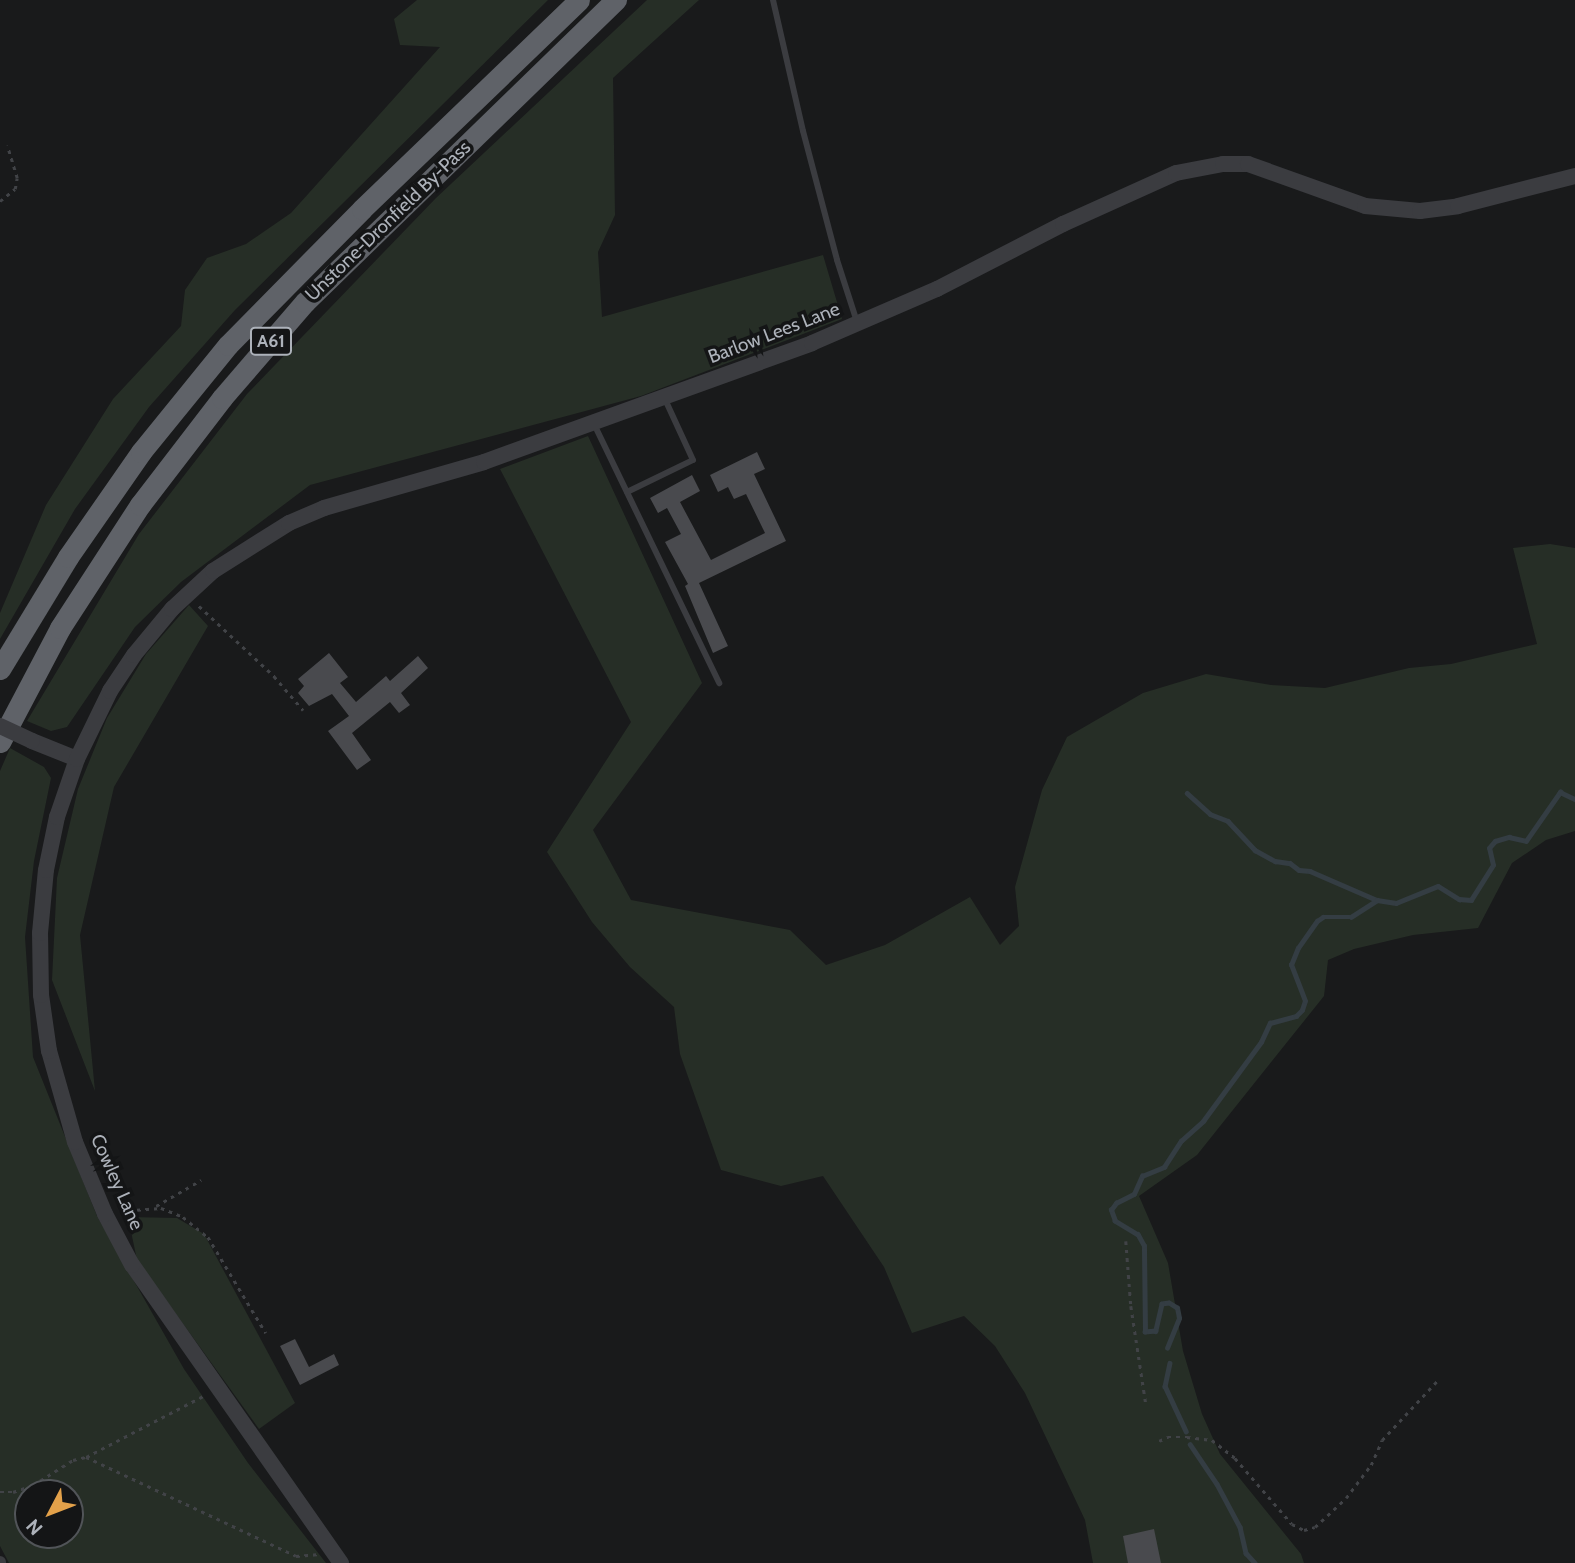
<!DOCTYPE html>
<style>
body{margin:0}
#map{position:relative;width:1575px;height:1563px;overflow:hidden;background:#191a1b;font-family:Cabin,sans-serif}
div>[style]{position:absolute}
.green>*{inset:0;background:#262e26}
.stream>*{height:4.5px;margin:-2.25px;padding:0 2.25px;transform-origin:2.25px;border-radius:2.25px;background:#343d43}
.building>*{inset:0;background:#494a4e}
.path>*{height:2.5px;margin-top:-1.25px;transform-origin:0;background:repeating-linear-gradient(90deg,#414347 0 3.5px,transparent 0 8.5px)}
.service>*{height:6px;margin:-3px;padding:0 3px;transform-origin:3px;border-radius:3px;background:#3b3c40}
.minor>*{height:12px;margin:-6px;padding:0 6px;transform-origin:6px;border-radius:6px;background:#3b3c40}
.tertiary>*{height:16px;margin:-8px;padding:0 8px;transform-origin:8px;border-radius:8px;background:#3b3c40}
.trunk>*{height:21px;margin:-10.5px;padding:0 10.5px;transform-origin:10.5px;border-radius:10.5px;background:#5f6268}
.tertiary-bridge>*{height:16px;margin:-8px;padding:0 8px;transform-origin:8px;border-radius:8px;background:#3b3c40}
span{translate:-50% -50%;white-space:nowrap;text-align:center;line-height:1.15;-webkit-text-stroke:7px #141516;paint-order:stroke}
.shield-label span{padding:2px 5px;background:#141516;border:2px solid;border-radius:5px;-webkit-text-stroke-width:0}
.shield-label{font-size:18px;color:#adb2ba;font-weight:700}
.street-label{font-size:19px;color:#adb2ba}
.north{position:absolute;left:14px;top:1479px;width:70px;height:70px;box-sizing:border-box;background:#141516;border:2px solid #515458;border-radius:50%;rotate:228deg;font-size:19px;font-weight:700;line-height:28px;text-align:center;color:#adb2ba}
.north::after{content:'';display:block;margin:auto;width:24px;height:32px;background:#e3a14a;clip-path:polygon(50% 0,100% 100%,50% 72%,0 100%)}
</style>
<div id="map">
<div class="green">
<div style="clip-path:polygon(417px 0,548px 0,235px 310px,149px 407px,75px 509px,0 639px,0 613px,46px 505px,113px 399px,181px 326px,185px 290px,207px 258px,246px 244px,291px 213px,440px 47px,400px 45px,394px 19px)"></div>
<div style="clip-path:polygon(647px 0,699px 0,613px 78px,615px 215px,598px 252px,602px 317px,823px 255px,842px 319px,641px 396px,310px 485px,181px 582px,135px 627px,67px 727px,51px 731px,27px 721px,139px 534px,247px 394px,436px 198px)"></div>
<div style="clip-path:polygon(588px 436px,702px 683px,593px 830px,631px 900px,790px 930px,826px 965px,885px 945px,970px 897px,1000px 945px,1019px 926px,1015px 887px,1042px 790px,1067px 737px,1143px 693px,1206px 674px,1271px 685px,1325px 688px,1409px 668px,1451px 664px,1537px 644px,1513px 548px,1550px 544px,1575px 548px,1575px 831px,1546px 840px,1512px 863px,1478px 928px,1413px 935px,1354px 949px,1328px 960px,1324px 996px,1197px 1155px,1139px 1196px,1168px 1263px,1183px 1351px,1202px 1414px,1220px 1454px,1301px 1554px,1304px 1563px,1093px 1563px,1085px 1520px,1025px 1393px,995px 1346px,964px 1316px,912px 1333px,884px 1267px,823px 1176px,781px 1186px,721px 1170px,680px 1054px,674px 1007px,630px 967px,592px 922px,547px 852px,631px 722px,500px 469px)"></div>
<div style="clip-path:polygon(189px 605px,208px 626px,114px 787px,80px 935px,95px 1091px,52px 980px,57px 878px,78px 789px,107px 718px,146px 654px)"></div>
<div style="clip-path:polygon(evenodd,10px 748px,44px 767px,51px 778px,34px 861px,25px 937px,33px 1057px,97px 1216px,184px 1369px,248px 1463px,326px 1563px,9px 1563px,0 1546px,0 771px,10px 748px,28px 1493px,70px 1493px,70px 1535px,28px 1535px,28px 1493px)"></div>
<div style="clip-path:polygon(128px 1217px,177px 1218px,204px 1234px,295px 1403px,259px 1429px,137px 1260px)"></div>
</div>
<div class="stream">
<div style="left:1187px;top:793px;width:31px;rotate:42deg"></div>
<div style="left:1210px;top:814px;width:19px;rotate:21deg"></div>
<div style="left:1228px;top:821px;width:40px;rotate:47deg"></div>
<div style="left:1255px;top:850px;width:23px;rotate:29deg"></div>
<div style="left:1275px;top:861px;width:15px;rotate:8deg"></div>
<div style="left:1290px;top:863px;width:11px;rotate:38deg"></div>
<div style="left:1299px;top:870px;width:11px;rotate:5deg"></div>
<div style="left:1310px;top:871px;width:73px;rotate:23.4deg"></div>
<div style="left:1167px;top:1348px;width:32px;rotate:-68deg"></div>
<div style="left:1179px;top:1318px;width:10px;rotate:-101deg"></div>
<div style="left:1177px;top:1308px;width:9px;rotate:-148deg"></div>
<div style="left:1169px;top:1303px;width:7px;rotate:172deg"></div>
<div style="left:1162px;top:1304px;width:28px;rotate:103deg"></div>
<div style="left:1156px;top:1331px;width:11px;rotate:175deg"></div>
<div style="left:1145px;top:1332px;width:86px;rotate:-90.7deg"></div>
<div style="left:1144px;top:1246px;width:13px;rotate:-119deg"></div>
<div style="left:1138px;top:1235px;width:27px;rotate:-149deg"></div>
<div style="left:1115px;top:1221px;width:12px;rotate:-110deg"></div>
<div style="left:1111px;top:1210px;width:9px;rotate:-54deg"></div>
<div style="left:1116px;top:1203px;width:20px;rotate:-27deg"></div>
<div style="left:1134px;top:1194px;width:20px;rotate:-66deg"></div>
<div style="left:1142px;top:1176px;width:24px;rotate:-22deg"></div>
<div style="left:1164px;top:1167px;width:31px;rotate:-57deg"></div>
<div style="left:1181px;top:1141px;width:30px;rotate:-42deg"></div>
<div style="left:1203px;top:1121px;width:98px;rotate:-53.7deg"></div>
<div style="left:1261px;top:1042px;width:21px;rotate:-65deg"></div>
<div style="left:1270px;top:1023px;width:27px;rotate:-15deg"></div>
<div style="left:1296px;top:1016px;width:8px;rotate:-45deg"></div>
<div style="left:1302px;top:1010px;width:9px;rotate:-72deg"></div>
<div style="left:1305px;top:1001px;width:39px;rotate:-111deg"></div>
<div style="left:1291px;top:965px;width:18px;rotate:-68deg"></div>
<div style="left:1298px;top:948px;width:33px;rotate:-55deg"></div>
<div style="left:1317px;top:921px;width:7px;rotate:-34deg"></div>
<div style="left:1323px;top:917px;width:28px"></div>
<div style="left:1351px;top:917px;width:31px;rotate:-33deg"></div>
<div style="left:1377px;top:900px;width:19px;rotate:9deg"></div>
<div style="left:1396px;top:903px;width:45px;rotate:-22deg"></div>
<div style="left:1438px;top:886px;width:25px;rotate:32deg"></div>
<div style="left:1459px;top:899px;width:12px;rotate:5deg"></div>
<div style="left:1471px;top:900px;width:41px;rotate:-57.8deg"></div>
<div style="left:1493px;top:865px;width:17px;rotate:-103deg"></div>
<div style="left:1489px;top:848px;width:9px;rotate:-49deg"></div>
<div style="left:1495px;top:841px;width:15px;rotate:-16deg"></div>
<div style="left:1509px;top:837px;width:17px;rotate:13deg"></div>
<div style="left:1526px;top:841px;width:60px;rotate:-55.2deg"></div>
<div style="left:1560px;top:792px;width:17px;rotate:25deg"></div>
<div style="left:1170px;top:1363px;width:24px;rotate:102deg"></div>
<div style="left:1165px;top:1386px;width:50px;rotate:65deg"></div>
<div style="left:1190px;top:1444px;width:48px;rotate:56deg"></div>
<div style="left:1217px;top:1484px;width:49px;rotate:61.9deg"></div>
<div style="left:1240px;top:1527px;width:27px;rotate:77deg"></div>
<div style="left:1246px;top:1553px;width:13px;rotate:48deg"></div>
</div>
<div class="building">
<div style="clip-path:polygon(757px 452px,765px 469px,754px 474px,786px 541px,699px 583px,728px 646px,713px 653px,685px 586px,688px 584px,665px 542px,681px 534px,667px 508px,658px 513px,650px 498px,692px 475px,700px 491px,680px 502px,711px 560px,765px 533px,746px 494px,734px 499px,728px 487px,718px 492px,710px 475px)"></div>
<div style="clip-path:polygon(329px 653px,348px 677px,340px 683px,356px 702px,386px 676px,390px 681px,418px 656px,428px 668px,401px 693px,410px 705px,399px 713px,390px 702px,352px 733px,371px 760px,357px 770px,328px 731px,349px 716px,332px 694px,309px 706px,298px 693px,304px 686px,298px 679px)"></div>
<div style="clip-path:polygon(295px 1339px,309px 1367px,334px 1354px,339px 1365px,300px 1385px,280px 1346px)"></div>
<div style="clip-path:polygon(1154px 1529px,1161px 1563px,1128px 1563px,1123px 1536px)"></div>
</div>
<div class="path">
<div style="left:0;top:201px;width:19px;rotate:-39deg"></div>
<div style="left:15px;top:189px;width:11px;rotate:-80deg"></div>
<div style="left:17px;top:178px;width:34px;rotate:-107deg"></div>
<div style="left:199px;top:606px;width:103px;rotate:43deg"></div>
<div style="left:274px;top:676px;width:45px;rotate:49.5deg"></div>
<div style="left:156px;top:1206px;width:52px;rotate:-30deg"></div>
<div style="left:120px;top:1211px;width:41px;rotate:-4.2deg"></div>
<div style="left:161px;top:1208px;width:24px;rotate:22deg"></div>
<div style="left:183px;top:1217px;width:32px;rotate:39deg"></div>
<div style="left:208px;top:1237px;width:112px;rotate:58.9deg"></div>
<div style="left:1126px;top:1241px;width:65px;rotate:85.6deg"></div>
<div style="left:1131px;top:1306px;width:99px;rotate:81.3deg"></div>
<div style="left:1159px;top:1441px;width:10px;rotate:-24deg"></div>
<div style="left:1168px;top:1437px;width:19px"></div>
<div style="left:1187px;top:1437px;width:25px;rotate:7deg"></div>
<div style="left:1212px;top:1440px;width:29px;rotate:38deg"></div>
<div style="left:1235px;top:1458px;width:87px;rotate:49.2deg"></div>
<div style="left:1292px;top:1524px;width:13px;rotate:27deg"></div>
<div style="left:1304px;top:1530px;width:11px;rotate:-15deg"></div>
<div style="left:1315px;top:1527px;width:42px;rotate:-43.1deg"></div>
<div style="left:1346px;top:1498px;width:41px;rotate:-52.9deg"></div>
<div style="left:1371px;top:1465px;width:27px;rotate:-66deg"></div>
<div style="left:1382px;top:1440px;width:82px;rotate:-47deg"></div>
<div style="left:86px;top:1457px;width:232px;rotate:25.2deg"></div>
<div style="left:296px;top:1556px;width:21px;rotate:-5deg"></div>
<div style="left:0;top:1492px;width:13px"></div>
<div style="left:13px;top:1492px;width:21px;rotate:-19deg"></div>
<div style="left:33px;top:1485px;width:47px;rotate:-32deg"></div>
<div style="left:73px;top:1460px;width:13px;rotate:-13deg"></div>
<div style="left:86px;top:1457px;width:134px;rotate:-27.5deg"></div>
</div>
<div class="service">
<div style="left:773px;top:0;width:134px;rotate:77.1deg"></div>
<div style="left:803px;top:131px;width:133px;rotate:75.2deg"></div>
<div style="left:837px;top:260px;width:65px;rotate:72.1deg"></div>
<div style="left:594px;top:424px;width:288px;rotate:64.2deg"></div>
<div style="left:627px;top:492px;width:73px;rotate:-25.9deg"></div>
<div style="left:693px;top:460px;width:67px;rotate:-114.7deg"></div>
</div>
<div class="minor">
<div style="left:0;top:1562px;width:1px;rotate:90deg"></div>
</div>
<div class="tertiary">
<div style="left:32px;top:741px;width:48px;rotate:21.8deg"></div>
<div style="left:341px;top:1563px;width:364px;rotate:-125deg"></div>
<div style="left:132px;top:1265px;width:58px;rotate:-117.9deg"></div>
<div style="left:105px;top:1214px;width:78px;rotate:-112.6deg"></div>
<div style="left:75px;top:1142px;width:95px;rotate:-105.9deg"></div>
<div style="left:49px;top:1051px;width:57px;rotate:-98.1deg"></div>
<div style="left:41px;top:995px;width:62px;rotate:-90.9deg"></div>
<div style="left:40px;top:933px;width:63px;rotate:-84.6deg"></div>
<div style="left:46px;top:870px;width:54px;rotate:-78.3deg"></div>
<div style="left:57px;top:817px;width:61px;rotate:-71deg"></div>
<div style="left:77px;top:759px;width:76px;rotate:-64.1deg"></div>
<div style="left:110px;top:691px;width:43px;rotate:-56.3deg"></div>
<div style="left:134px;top:655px;width:60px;rotate:-50.4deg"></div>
<div style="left:172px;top:609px;width:56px;rotate:-42.8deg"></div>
<div style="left:213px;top:571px;width:90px;rotate:-32.3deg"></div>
<div style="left:289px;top:523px;width:38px;rotate:-23deg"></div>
<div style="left:324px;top:508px;width:166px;rotate:-16deg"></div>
<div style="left:484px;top:462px;width:349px;rotate:-19.9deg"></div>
<div style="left:812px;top:343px;width:136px;rotate:-23.4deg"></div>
<div style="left:937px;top:289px;width:142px;rotate:-27.3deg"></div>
<div style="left:1063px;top:224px;width:124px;rotate:-24.3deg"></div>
<div style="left:1176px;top:173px;width:48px;rotate:-10.8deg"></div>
<div style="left:1223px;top:164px;width:25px"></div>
<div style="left:1248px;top:164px;width:124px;rotate:19.7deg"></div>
<div style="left:1365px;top:206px;width:55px;rotate:5.2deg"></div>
<div style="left:1420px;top:211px;width:38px;rotate:-7deg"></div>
<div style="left:1458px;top:206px;width:121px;rotate:-14.4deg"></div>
</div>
<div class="trunk">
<div style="left:0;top:669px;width:131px;rotate:-58.7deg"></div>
<div style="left:68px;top:557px;width:128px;rotate:-55.2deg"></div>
<div style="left:141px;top:452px;width:138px;rotate:-50.9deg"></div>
<div style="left:228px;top:345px;width:191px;rotate:-45.4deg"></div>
<div style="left:362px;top:209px;width:301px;rotate:-43.9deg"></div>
<div style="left:0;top:742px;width:129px;rotate:-62.2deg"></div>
<div style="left:60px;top:628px;width:147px;rotate:-57deg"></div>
<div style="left:140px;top:505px;width:135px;rotate:-52.5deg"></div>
<div style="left:222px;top:398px;width:127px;rotate:-49.2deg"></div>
<div style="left:305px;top:302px;width:434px;rotate:-44.2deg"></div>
</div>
<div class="tertiary-bridge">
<div style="left:0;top:726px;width:35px;rotate:25deg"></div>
</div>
<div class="shield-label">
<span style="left:271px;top:341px">A61</span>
</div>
<div class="street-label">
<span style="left:388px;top:221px;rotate:-44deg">Unstone-Dronfield By-Pass</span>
<span style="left:774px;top:333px;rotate:-21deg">Barlow Lees Lane</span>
<span style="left:117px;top:1182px;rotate:66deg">Cowley Lane</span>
</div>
<div class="north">N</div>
</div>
